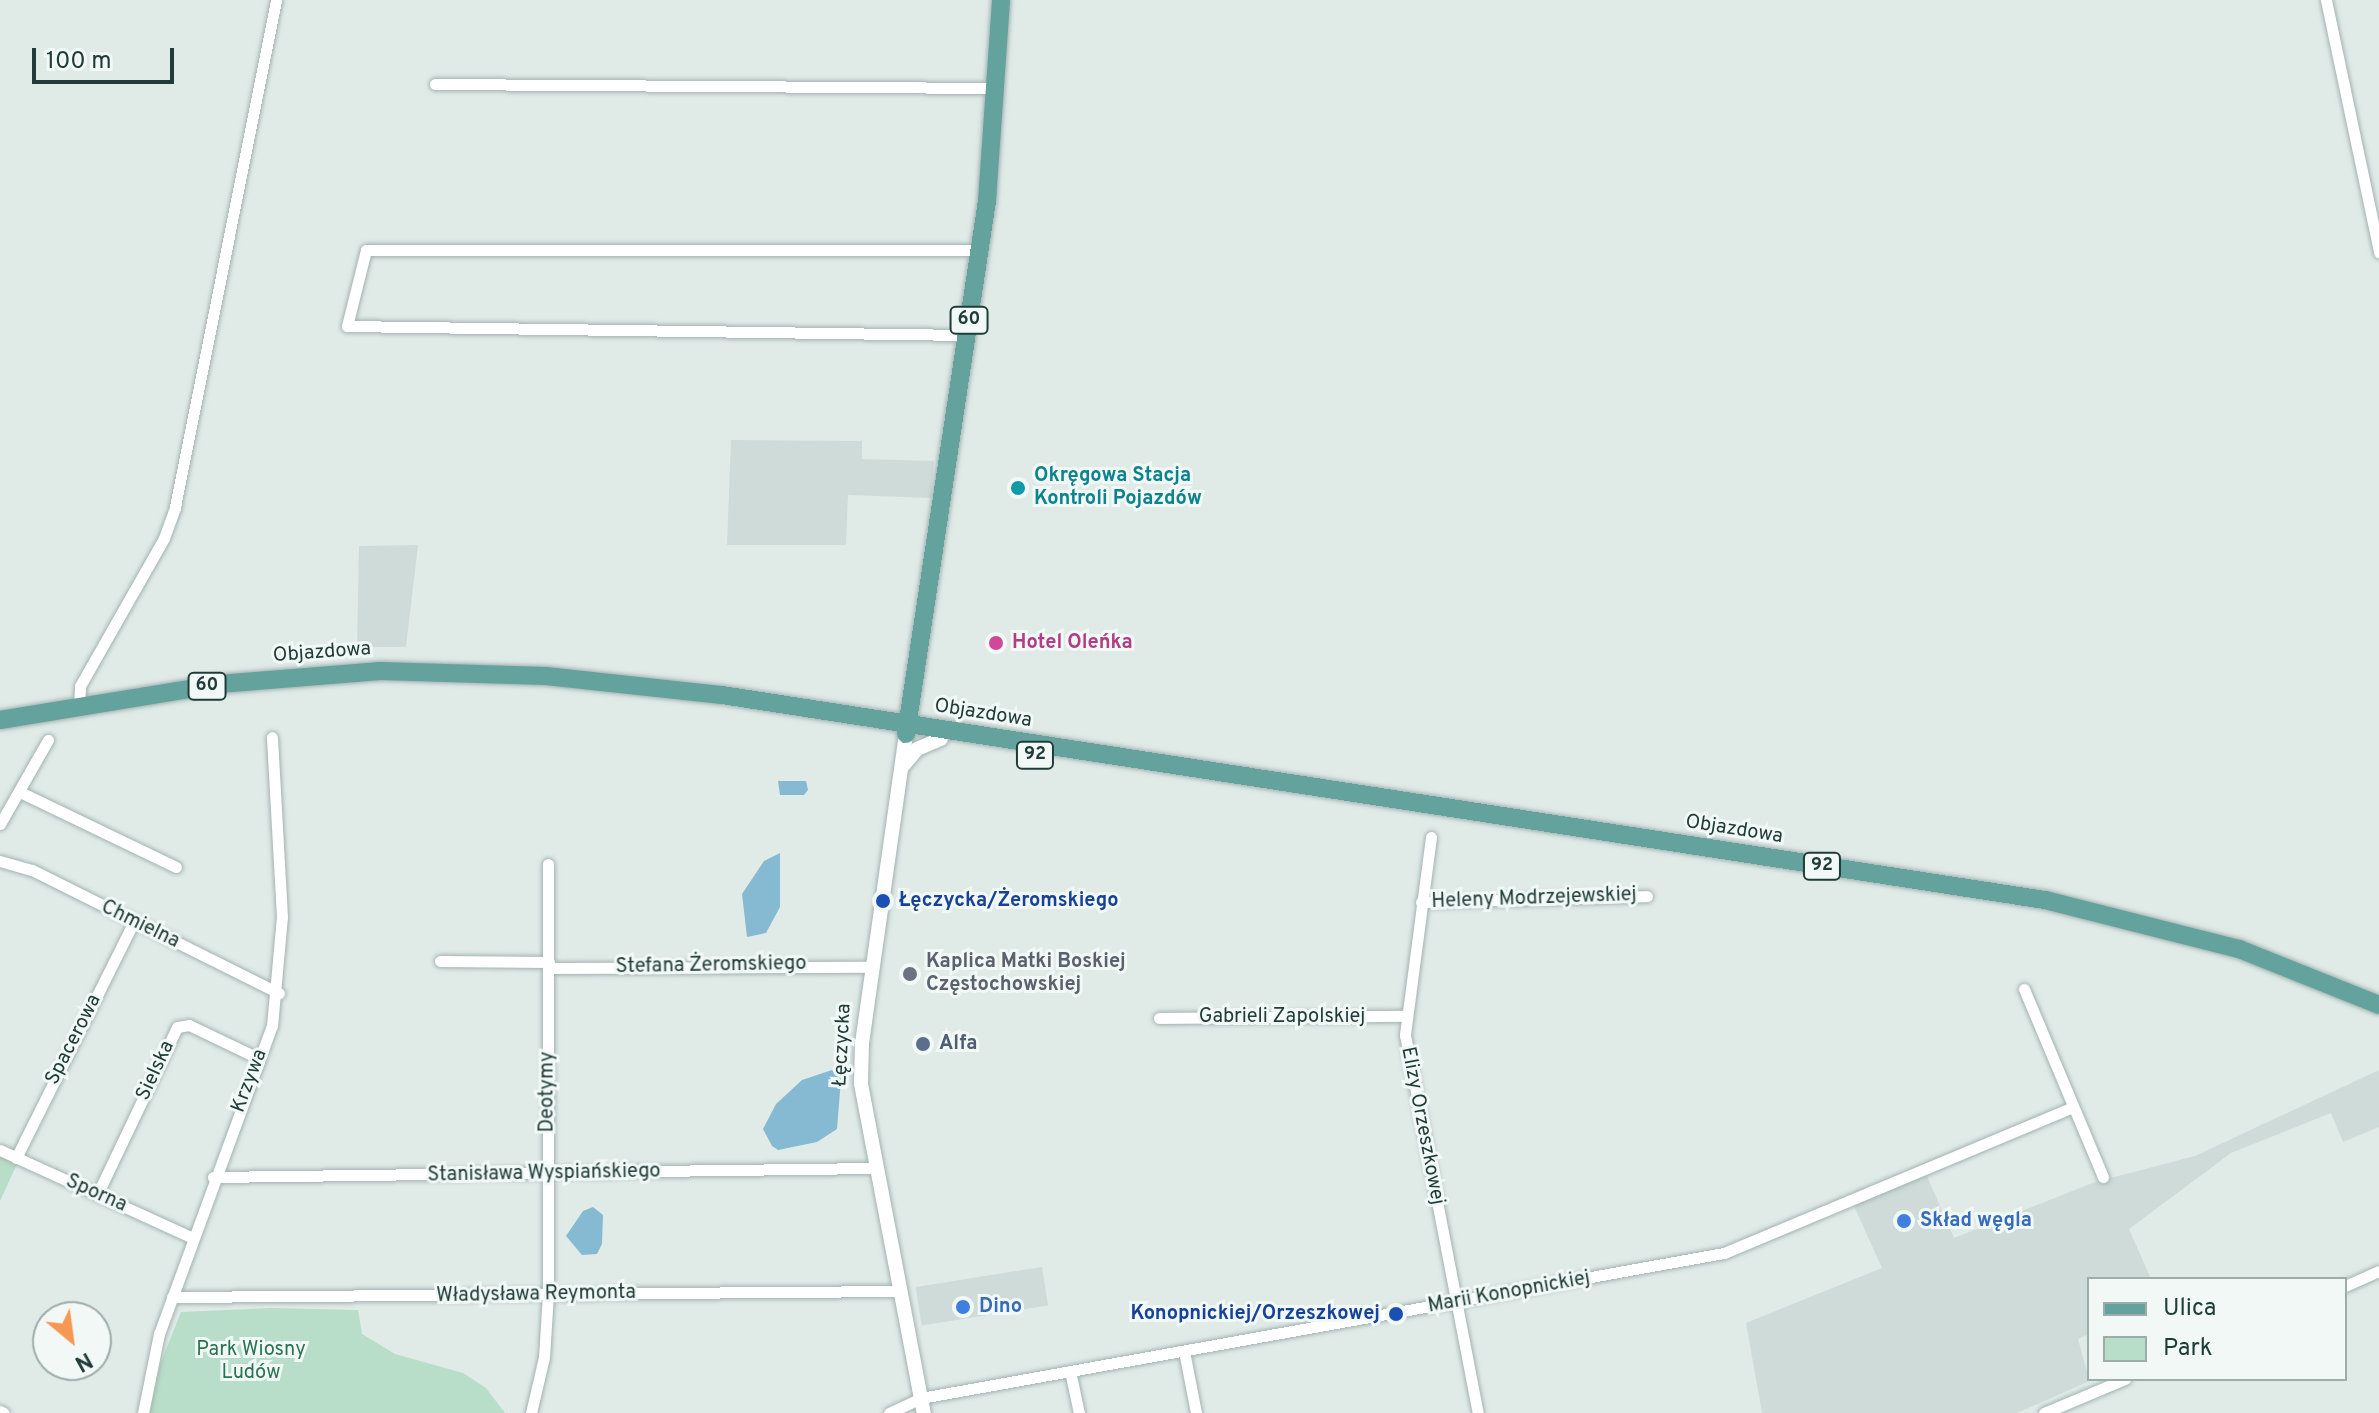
<!DOCTYPE html>
<meta charset="utf-8">
<style>
body{margin:0}
#map{position:relative;width:2379px;height:1413px;overflow:hidden;background:#e0ebe8;font-family:Overpass,sans-serif}
div>[style]{position:absolute}
.built>*{inset:0;background:#cedbd8;transform-origin:0 0}
.green>*{inset:0;background:#b8ddc8}
.water>*{inset:0;background:#86bad3}
.roads{filter:drop-shadow(0 0 2px #a3b3b0) drop-shadow(0 0 2px #a3b3b0)}
.minor>*{height:11px;margin:-5.5px;padding:0 5.5px;transform-origin:5.5px;border-radius:5.5px;background:#fff}
.tertiary>*{height:14px;margin:-7px;padding:0 7px;transform-origin:7px;border-radius:7px;background:#fff}
.primary>*{height:18px;margin:-9px;padding:0 9px;transform-origin:9px;border-radius:9px;background:#63a29d}
.dots>*{width:22px;height:22px;translate:-50% -50%;box-sizing:border-box;border:4px solid #f1f8f5;border-radius:50%}
span{translate:-50% -50%;white-space:nowrap;text-align:center;line-height:1.15;-webkit-text-stroke:6px #f1f8f5;paint-order:stroke}
.shield-label span{padding:2px 6px;background:#f1f8f5;border:2px solid;border-radius:6px;-webkit-text-stroke-width:0}
.shield-label{font-size:18px;color:#203c39;font-weight:700}
.culture-label{font-size:20px;color:#0d838f;font-weight:700}
.left{translate:0 -50%;text-align:left}
.hotel-label{font-size:20px;color:#b23c85;font-weight:700}
.street-label{font-size:20px;color:#203c39}
.transit-label{font-size:20px;color:#164399;font-weight:700}
.right{translate:-100% -50%;text-align:right}
.worship-label{font-size:20px;color:#5b616d;font-weight:700}
.service-label{font-size:20px;color:#4e5e75;font-weight:700}
.shop-label{font-size:20px;color:#366cbe;font-weight:700}
.park-label{font-size:20px;color:#297453}
.legend{position:absolute;left:2087px;top:1277px;width:260px;height:104px;box-sizing:border-box;background:#f1f8f5;border:2px solid #9dadaa;margin:0;padding:10px 14px;list-style:none;font-size:24px;color:#203c39}
.legend li{display:flex;align-items:center;gap:16px;height:40px}
.legend b{width:40px;border:2px solid #9dadaa}
.north{position:absolute;left:32px;top:1301px;width:80px;height:80px;box-sizing:border-box;background:#f1f8f5;border:2px solid #9dadaa;border-radius:50%;rotate:151deg;font-size:22px;font-weight:700;line-height:32px;text-align:center;color:#203c39}
.north::after{content:'';display:block;margin:auto;width:28px;height:36px;background:#f69754;clip-path:polygon(50% 0,100% 100%,50% 72%,0 100%)}
.scale{position:absolute;left:32px;top:48px;width:142px;height:36px;box-sizing:border-box;border:4px solid #203c39;border-top:0;padding-left:10px;font-size:24px;line-height:28px;white-space:nowrap;color:#203c39;-webkit-text-stroke:6px #f1f8f5;paint-order:stroke}
</style>
<div id="map">
<div class="built">
<div style="clip-path:polygon(731px 440px,862px 441px,862px 459px,934px 461px,931px 498px,848px 495px,846px 545px,727px 545px)"></div>
<div style="clip-path:polygon(418px 545px,406px 647px,357px 647px,359px 546px)"></div>
<div style="clip-path:polygon(2379px 1070px,2379px 1127px,2343px 1142px,2331px 1113px,2231px 1153px,2129px 1229px,2151px 1279px,2089px 1279px,2089px 1334px,2078px 1339px,2089px 1379px,2094px 1379px,2017px 1413px,1762px 1413px,1746px 1323px,1882px 1268px,1853px 1204px,1926px 1174px,1954px 1238px,2095px 1182px,2195px 1156px)"></div>
<div style="left:1042px;top:1267px;width:39px;height:128px;rotate:81deg"></div>
</div>
<div class="green">
<div style="clip-path:polygon(0 1156px,17px 1164px,0 1201px)"></div>
<div style="clip-path:polygon(270px 1308px,358px 1310px,362px 1334px,395px 1354px,463px 1373px,486px 1388px,505px 1413px,149px 1413px,160px 1365px,181px 1312px)"></div>
</div>
<div class="water">
<div style="clip-path:polygon(778px 781px,806px 781px,808px 790px,804px 795px,780px 795px)"></div>
<div style="clip-path:polygon(780px 853px,780px 907px,766px 933px,747px 937px,742px 894px,764px 861px)"></div>
<div style="clip-path:polygon(832px 1070px,841px 1079px,837px 1129px,817px 1142px,778px 1150px,772px 1146px,763px 1129px,776px 1104px,802px 1080px)"></div>
<div style="clip-path:polygon(593px 1207px,603px 1215px,602px 1244px,597px 1254px,582px 1255px,566px 1236px,583px 1211px)"></div>
</div>
<div class="roads">
<div class="minor">
<div style="left:2326px;top:0;width:258px;rotate:78.1deg"></div>
<div style="left:435px;top:84px;width:560px;rotate:0.41deg"></div>
<div style="left:967px;top:335px;width:620px;rotate:-179.17deg"></div>
<div style="left:347px;top:326px;width:78px;rotate:-76deg"></div>
<div style="left:366px;top:250px;width:614px"></div>
<div style="left:79px;top:707px;width:21px;rotate:-87deg"></div>
<div style="left:80px;top:686px;width:170px;rotate:-60.4deg"></div>
<div style="left:164px;top:538px;width:33px;rotate:-70deg"></div>
<div style="left:175px;top:507px;width:517px;rotate:-78.73deg"></div>
<div style="left:20px;top:792px;width:173px;rotate:25.7deg"></div>
<div style="left:0;top:824px;width:97px;rotate:-60.3deg"></div>
<div style="left:1431px;top:837px;width:200px;rotate:97.5deg"></div>
<div style="left:1405px;top:1035px;width:385px;rotate:79.1deg"></div>
<div style="left:0;top:861px;width:33px;rotate:16deg"></div>
<div style="left:32px;top:870px;width:276px;rotate:26.5deg"></div>
<div style="left:1421px;top:902px;width:226px;rotate:-1.5deg"></div>
<div style="left:440px;top:961px;width:109px;rotate:0.5deg"></div>
<div style="left:549px;top:968px;width:323px;rotate:-0.2deg"></div>
<div style="left:2024px;top:989px;width:204px;rotate:67.2deg"></div>
<div style="left:1159px;top:1018px;width:246px;rotate:-0.5deg"></div>
<div style="left:0;top:1150px;width:212px;rotate:24.5deg"></div>
<div style="left:16px;top:1158px;width:263px;rotate:-63.5deg"></div>
<div style="left:213px;top:1177px;width:663px;rotate:-0.78deg"></div>
<div style="left:97px;top:1195px;width:186px;rotate:-64.5deg"></div>
<div style="left:177px;top:1027px;width:12px;rotate:-9deg"></div>
<div style="left:189px;top:1025px;width:76px;rotate:25.6deg"></div>
<div style="left:2345px;top:1286px;width:37px;rotate:-24deg"></div>
<div style="left:172px;top:1297px;width:728px;rotate:-0.47deg"></div>
<div style="left:1184px;top:1351px;width:63px;rotate:79deg"></div>
<div style="left:1070px;top:1371px;width:43px;rotate:77.9deg"></div>
<div style="left:0;top:1411px;width:4px;rotate:27deg"></div>
<div style="left:143px;top:1413px;width:81px;rotate:-78.6deg"></div>
<div style="left:159px;top:1334px;width:328px;rotate:-69.9deg"></div>
<div style="left:272px;top:1026px;width:109px;rotate:-84.8deg"></div>
<div style="left:282px;top:917px;width:180px;rotate:-93.2deg"></div>
<div style="left:531px;top:1413px;width:57px;rotate:-76.9deg"></div>
<div style="left:544px;top:1357px;width:63px;rotate:-86.4deg"></div>
<div style="left:548px;top:1294px;width:430px;rotate:-90deg"></div>
<div style="left:889px;top:1413px;width:35px;rotate:-25deg"></div>
<div style="left:921px;top:1398px;width:816px;rotate:-10.24deg"></div>
<div style="left:1724px;top:1253px;width:378px;rotate:-22.7deg"></div>
<div style="left:2044px;top:1413px;width:88px;rotate:-22.8deg"></div>
</div>
<div class="tertiary">
<div style="left:906px;top:734px;width:311px;rotate:98.1deg"></div>
<div style="left:862px;top:1042px;width:42px;rotate:91.4deg"></div>
<div style="left:861px;top:1084px;width:335px;rotate:79.2deg"></div>
<div style="left:902px;top:767px;width:23px;rotate:-50deg"></div>
<div style="left:917px;top:749px;width:26px;rotate:-23deg"></div>
</div>
<div class="primary">
<div style="left:0;top:720px;width:222px;rotate:-9.3deg"></div>
<div style="left:219px;top:684px;width:162px;rotate:-4.6deg"></div>
<div style="left:380px;top:671px;width:166px;rotate:1.7deg"></div>
<div style="left:546px;top:676px;width:177px;rotate:6.2deg"></div>
<div style="left:722px;top:695px;width:1339px;rotate:8.81deg"></div>
<div style="left:2045px;top:900px;width:200px;rotate:14.2deg"></div>
<div style="left:2239px;top:949px;width:151px;rotate:21.8deg"></div>
<div style="left:906px;top:734px;width:539px;rotate:-81.36deg"></div>
<div style="left:987px;top:201px;width:201px;rotate:-86deg"></div>
</div>
</div>
<div class="dots">
<div style="left:1018px;top:488px;background:#0f9aa8"></div>
<div style="left:996px;top:643px;background:#d1479c"></div>
<div style="left:883px;top:901px;background:#1a4fb4"></div>
<div style="left:910px;top:974px;background:#6b7280"></div>
<div style="left:923px;top:1044px;background:#5c6f8a"></div>
<div style="left:1904px;top:1221px;background:#3f7fe0"></div>
<div style="left:963px;top:1307px;background:#3f7fe0"></div>
<div style="left:1396px;top:1314px;background:#1a4fb4"></div>
</div>
<div class="shield-label">
<span style="left:969px;top:320px">60</span>
<span style="left:207px;top:686px">60</span>
<span style="left:1035px;top:755px">92</span>
<span style="left:1822px;top:866px">92</span>
</div>
<div class="culture-label">
<span class="left" style="left:1034px;top:488px">Okręgowa Stacja<br>Kontroli Pojazdów</span>
</div>
<div class="hotel-label">
<span class="left" style="left:1012px;top:643px">Hotel Oleńka</span>
</div>
<div class="street-label">
<span style="left:322px;top:653px;rotate:-4deg">Objazdowa</span>
<span style="left:983px;top:714px;rotate:9deg">Objazdowa</span>
<span style="left:1734px;top:830px;rotate:9deg">Objazdowa</span>
<span style="left:1534px;top:899px;rotate:-2deg">Heleny Modrzejewskiej</span>
<span style="left:140px;top:925px;rotate:26deg">Chmielna</span>
<span style="left:711px;top:966px;rotate:-1deg">Stefana Żeromskiego</span>
<span style="left:1282px;top:1017px">Gabrieli Zapolskiej</span>
<span style="left:74px;top:1040px;rotate:-63deg">Spacerowa</span>
<span style="left:843px;top:1045px;rotate:-87deg">Łęczycka</span>
<span style="left:156px;top:1071px;rotate:-65deg">Sielska</span>
<span style="left:250px;top:1081px;rotate:-69deg">Krzywa</span>
<span style="left:548px;top:1092px;rotate:-90deg">Deotymy</span>
<span style="left:1422px;top:1126px;rotate:79deg">Elizy Orzeszkowej</span>
<span style="left:544px;top:1174px;rotate:-1deg">Stanisława Wyspiańskiego</span>
<span style="left:96px;top:1194px;rotate:24deg">Sporna</span>
<span style="left:1509px;top:1293px;rotate:-10deg">Marii Konopnickiej</span>
<span style="left:536px;top:1295px;rotate:-1deg">Władysława Reymonta</span>
</div>
<div class="transit-label">
<span class="left" style="left:899px;top:901px">Łęczycka/Żeromskiego</span>
<span class="right" style="left:1380px;top:1314px">Konopnickiej/Orzeszkowej</span>
</div>
<div class="worship-label">
<span class="left" style="left:926px;top:974px">Kaplica Matki Boskiej<br>Częstochowskiej</span>
</div>
<div class="service-label">
<span class="left" style="left:939px;top:1044px">Alfa</span>
</div>
<div class="shop-label">
<span class="left" style="left:1920px;top:1221px">Skład węgla</span>
<span class="left" style="left:979px;top:1307px">Dino</span>
</div>
<div class="park-label">
<span style="left:251px;top:1362px">Park Wiosny<br>Ludów</span>
</div>
<ul class="legend">
<li><b style="height:10px;background:#63a29d"></b>Ulica</li>
<li><b style="height:22px;background:#b8ddc8"></b>Park</li>
</ul>
<div class="north">N</div>
<div class="scale">100 m</div>
</div>
